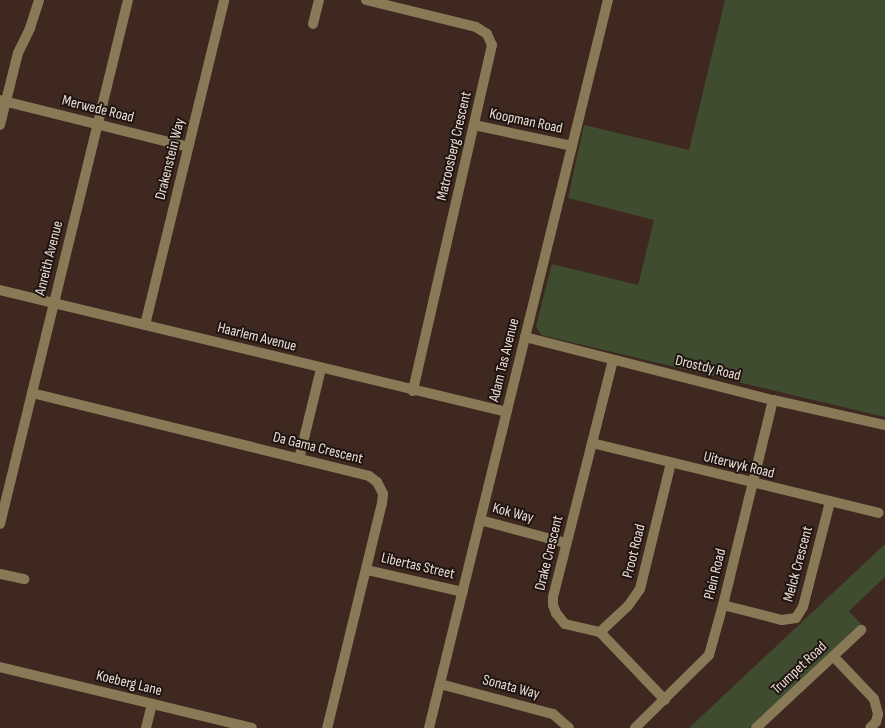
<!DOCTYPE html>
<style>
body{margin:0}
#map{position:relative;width:885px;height:728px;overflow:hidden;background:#3f281f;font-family:"Sofia Sans Condensed",sans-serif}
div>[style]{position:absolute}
.green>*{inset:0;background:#3f4c30}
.street>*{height:10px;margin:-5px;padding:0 5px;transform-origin:5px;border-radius:5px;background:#897a57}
span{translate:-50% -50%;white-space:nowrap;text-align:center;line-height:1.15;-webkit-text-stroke:4px #1e1410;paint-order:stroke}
.street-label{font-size:15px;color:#ebdbd5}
</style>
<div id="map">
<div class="green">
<div style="clip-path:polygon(725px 0,885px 0,885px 417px,541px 335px,536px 326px,552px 264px,638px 285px,654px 220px,568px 198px,584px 125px,689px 150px)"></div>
<div style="clip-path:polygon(885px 544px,885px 577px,849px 611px,861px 624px,749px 728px,689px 728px)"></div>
</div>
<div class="street">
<div style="left:366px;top:0;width:113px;rotate:13.8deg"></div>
<div style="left:476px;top:27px;width:13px;rotate:32deg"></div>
<div style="left:487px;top:34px;width:12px;rotate:66deg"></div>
<div style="left:492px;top:45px;width:355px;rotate:102.9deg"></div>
<div style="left:313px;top:24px;width:25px;rotate:-76deg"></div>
<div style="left:0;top:100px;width:194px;rotate:14deg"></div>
<div style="left:0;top:125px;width:74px;rotate:-76deg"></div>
<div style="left:18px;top:53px;width:28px;rotate:-64deg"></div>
<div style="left:30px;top:28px;width:29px;rotate:-72deg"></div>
<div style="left:474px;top:125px;width:100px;rotate:12.1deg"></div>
<div style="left:0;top:290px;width:521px;rotate:13.53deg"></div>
<div style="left:145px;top:325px;width:334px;rotate:-76.3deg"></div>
<div style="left:525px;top:337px;width:256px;rotate:14.3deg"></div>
<div style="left:773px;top:400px;width:115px;rotate:12.6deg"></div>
<div style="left:613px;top:360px;width:244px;rotate:104.2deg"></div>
<div style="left:553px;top:597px;width:8px;rotate:90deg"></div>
<div style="left:553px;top:605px;width:9px;rotate:69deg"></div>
<div style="left:556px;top:613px;width:14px;rotate:51deg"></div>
<div style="left:565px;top:624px;width:36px;rotate:13deg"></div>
<div style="left:600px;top:632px;width:94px;rotate:46.3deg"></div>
<div style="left:32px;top:393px;width:347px;rotate:13.8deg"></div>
<div style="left:369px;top:476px;width:10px;rotate:37deg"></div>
<div style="left:377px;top:482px;width:13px;rotate:63deg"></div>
<div style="left:383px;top:494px;width:9px;rotate:96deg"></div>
<div style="left:382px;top:503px;width:232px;rotate:103.7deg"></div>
<div style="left:592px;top:443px;width:295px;rotate:13.7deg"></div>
<div style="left:299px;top:459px;width:93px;rotate:-76.3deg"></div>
<div style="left:480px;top:520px;width:89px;rotate:15deg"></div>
<div style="left:0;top:524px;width:539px;rotate:-76.27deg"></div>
<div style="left:367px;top:570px;width:98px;rotate:12.9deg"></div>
<div style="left:0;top:574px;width:25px;rotate:12deg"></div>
<div style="left:723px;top:605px;width:61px;rotate:14.3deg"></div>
<div style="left:782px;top:620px;width:14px;rotate:-8deg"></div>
<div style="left:796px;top:618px;width:13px;rotate:-58deg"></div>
<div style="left:803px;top:607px;width:108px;rotate:-75.6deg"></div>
<div style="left:600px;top:632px;width:38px;rotate:-43deg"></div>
<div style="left:628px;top:606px;width:21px;rotate:-55deg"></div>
<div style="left:640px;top:589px;width:130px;rotate:-76.2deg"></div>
<div style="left:834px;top:657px;width:58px;rotate:46.4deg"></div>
<div style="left:874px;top:699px;width:16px;rotate:75deg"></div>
<div style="left:878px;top:714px;width:8px;rotate:104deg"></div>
<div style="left:876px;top:722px;width:8px;rotate:135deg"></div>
<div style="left:0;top:667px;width:259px;rotate:13.6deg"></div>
<div style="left:440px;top:684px;width:117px;rotate:14.9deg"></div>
<div style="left:553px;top:714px;width:21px;rotate:41deg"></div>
<div style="left:146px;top:728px;width:25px;rotate:-76deg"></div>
<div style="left:429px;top:728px;width:750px;rotate:-76.19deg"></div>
<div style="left:635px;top:728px;width:104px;rotate:-44.6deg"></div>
<div style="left:709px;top:655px;width:52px;rotate:-74.4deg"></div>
<div style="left:723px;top:605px;width:211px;rotate:-76.3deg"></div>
<div style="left:756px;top:728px;width:144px;rotate:-43deg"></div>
</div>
<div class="street-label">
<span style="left:98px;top:109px;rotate:14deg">Merwede Road</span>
<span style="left:526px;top:121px;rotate:12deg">Koopman Road</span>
<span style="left:454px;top:146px;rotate:-77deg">Matroosberg Crescent</span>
<span style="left:170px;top:159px;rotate:-76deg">Drakenstein Way</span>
<span style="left:49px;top:258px;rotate:-76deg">Anreith Avenue</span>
<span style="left:257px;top:337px;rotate:14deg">Haarlem Avenue</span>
<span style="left:504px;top:360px;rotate:-76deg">Adam Tas Avenue</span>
<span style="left:708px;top:368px;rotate:14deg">Drostdy Road</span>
<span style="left:318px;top:448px;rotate:14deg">Da Gama Crescent</span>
<span style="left:739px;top:465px;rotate:14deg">Uiterwyk Road</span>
<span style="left:513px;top:513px;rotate:15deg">Kok Way</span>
<span style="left:634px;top:551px;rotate:-76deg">Proot Road</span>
<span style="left:549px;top:553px;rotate:-76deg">Drake Crescent</span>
<span style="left:798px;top:564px;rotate:-75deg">Melck Crescent</span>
<span style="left:418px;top:566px;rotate:13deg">Libertas Street</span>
<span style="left:715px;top:574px;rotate:-76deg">Plein Road</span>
<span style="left:799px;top:668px;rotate:-43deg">Trumpet Road</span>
<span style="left:129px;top:683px;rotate:14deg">Koeberg Lane</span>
<span style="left:511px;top:687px;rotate:15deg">Sonata Way</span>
</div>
</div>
